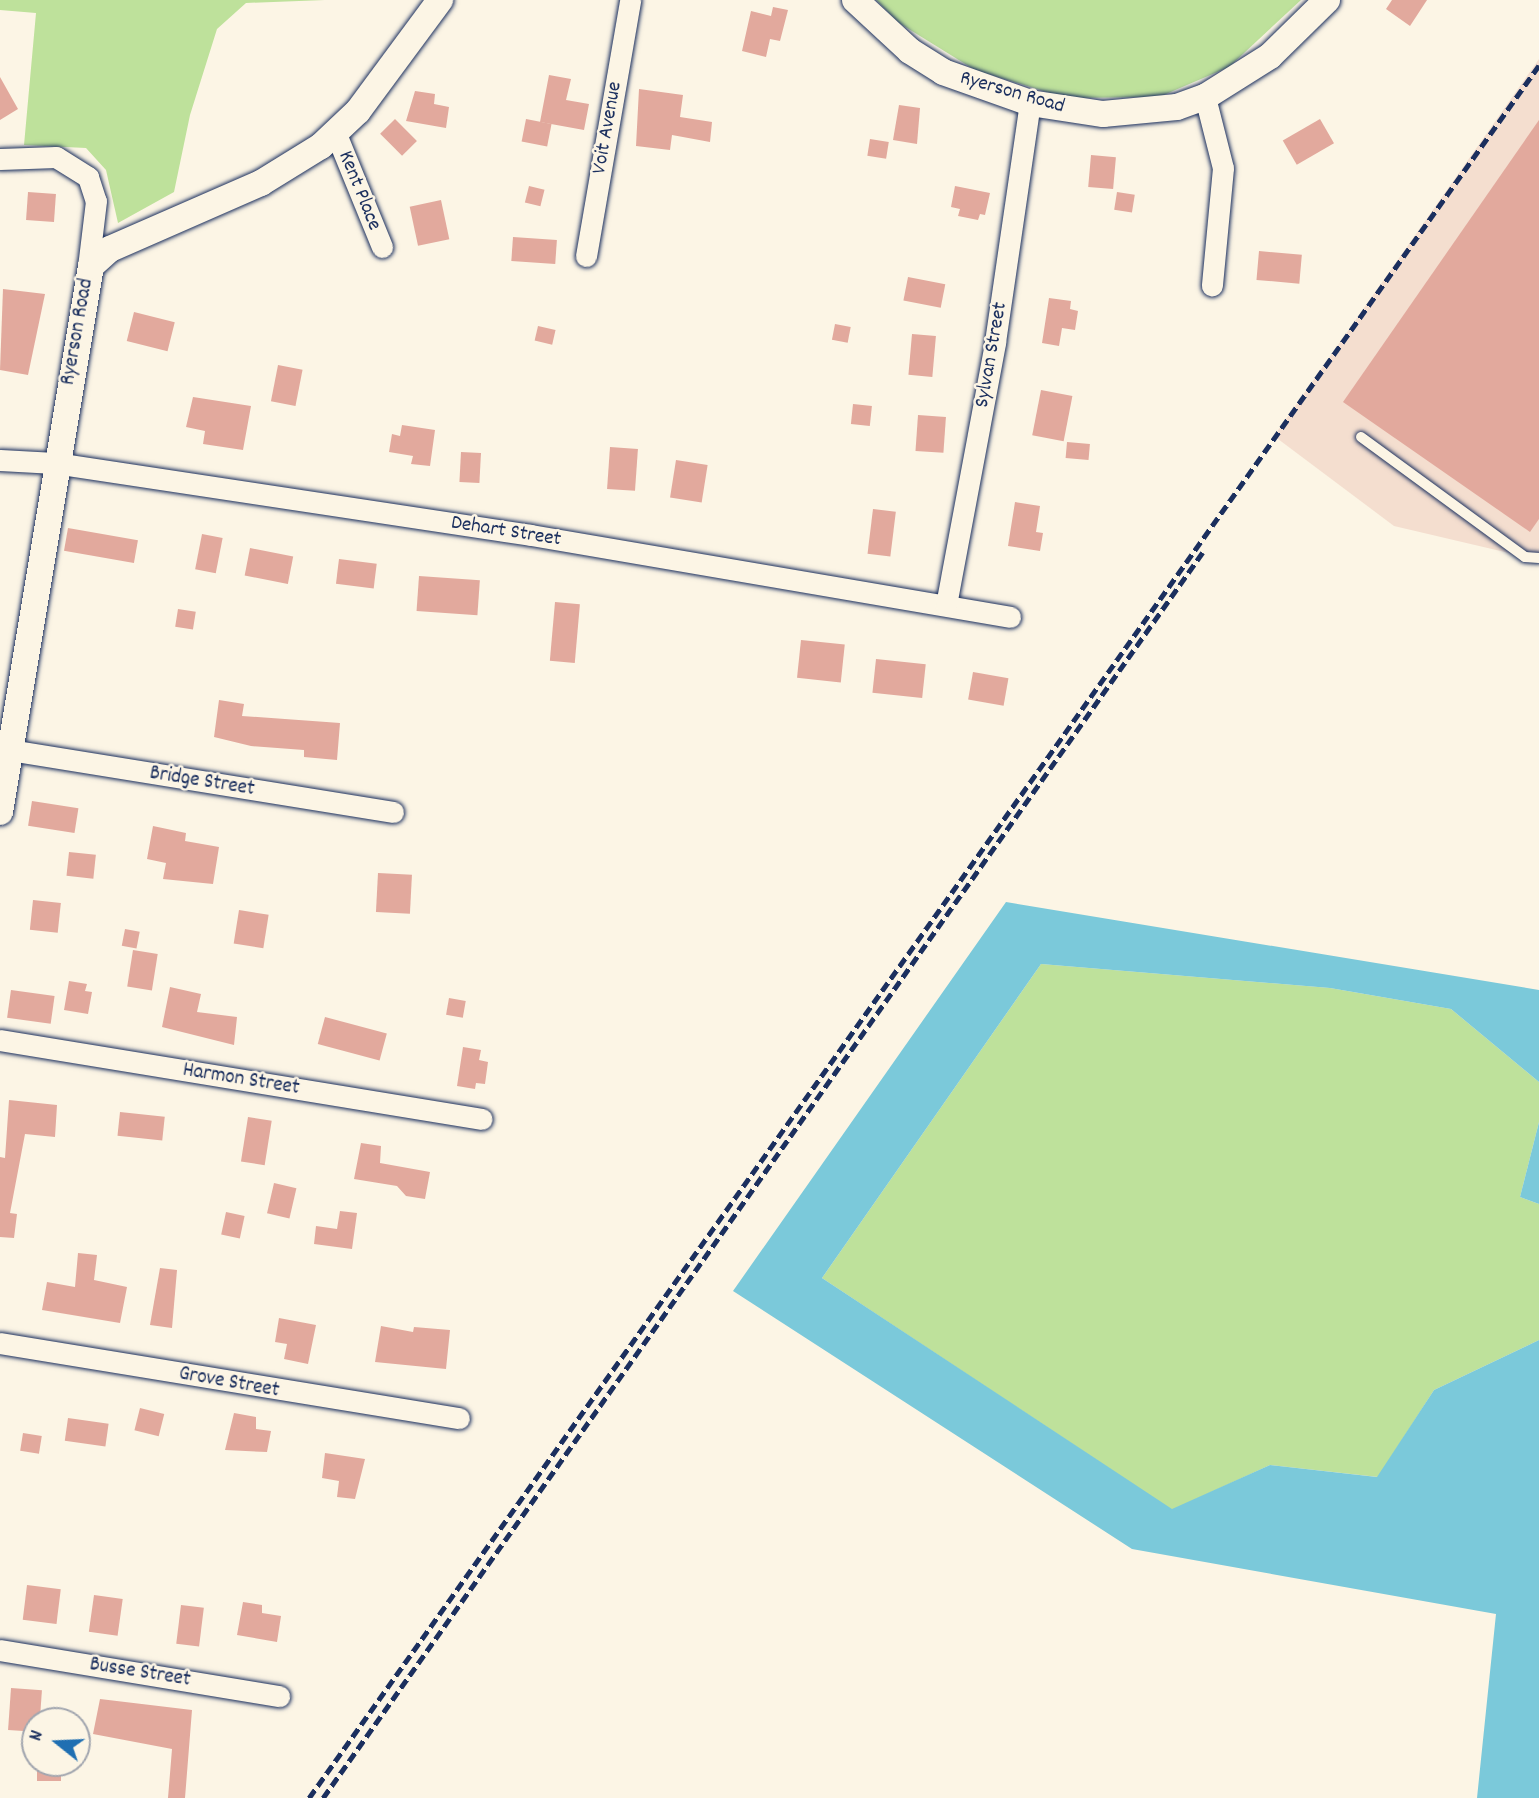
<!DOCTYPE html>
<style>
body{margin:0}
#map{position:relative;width:1539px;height:1798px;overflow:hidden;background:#fcf5e5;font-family:Dekko,sans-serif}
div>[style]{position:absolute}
.built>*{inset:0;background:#f4decf}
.green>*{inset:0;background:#bee19b}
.water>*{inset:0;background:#7bc9da}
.building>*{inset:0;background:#e2a99d;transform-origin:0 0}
.roads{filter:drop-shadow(0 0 2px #1b2f5e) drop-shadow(0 0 2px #1b2f5e)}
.service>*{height:10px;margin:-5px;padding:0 5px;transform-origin:5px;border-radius:5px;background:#fcf5e5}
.minor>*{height:21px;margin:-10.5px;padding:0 10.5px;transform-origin:10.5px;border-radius:10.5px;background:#fcf5e5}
.tertiary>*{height:26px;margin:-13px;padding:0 13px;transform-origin:13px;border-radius:13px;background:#fcf5e5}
.rail>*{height:5px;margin-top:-2.5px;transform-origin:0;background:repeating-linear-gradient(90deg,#1b2f5e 0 10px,transparent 0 15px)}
span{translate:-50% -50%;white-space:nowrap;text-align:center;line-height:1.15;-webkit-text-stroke:5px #fcf5e5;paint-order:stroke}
.street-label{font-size:21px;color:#1b2f5e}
.north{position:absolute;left:21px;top:1707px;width:70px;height:70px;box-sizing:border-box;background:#fcf5e5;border:2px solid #a2a6af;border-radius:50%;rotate:288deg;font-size:19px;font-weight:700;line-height:28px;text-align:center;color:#1b2f5e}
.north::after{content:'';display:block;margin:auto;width:24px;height:32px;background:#1f6fb2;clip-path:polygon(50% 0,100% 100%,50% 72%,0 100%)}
</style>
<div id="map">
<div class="built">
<div style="clip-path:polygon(1539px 59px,1539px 560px,1394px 526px,1274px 436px)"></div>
</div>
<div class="green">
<div style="clip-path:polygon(0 0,325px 0,246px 3px,217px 29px,190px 115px,174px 192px,118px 223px,106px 170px,86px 148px,24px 145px,36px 13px,0 10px)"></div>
<div style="clip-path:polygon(876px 0,1301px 0,1229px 67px,1159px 97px,1066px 98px,975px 70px,899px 23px)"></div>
<div style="clip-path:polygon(1041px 964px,1330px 988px,1451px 1009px,1539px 1082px,1539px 1122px,1520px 1197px,1539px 1204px,1539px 1340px,1434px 1390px,1378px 1477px,1270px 1465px,1172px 1510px,822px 1278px)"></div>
</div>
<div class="water">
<div style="clip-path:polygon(1006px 902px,1539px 990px,1539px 1082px,1451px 1009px,1330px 988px,1041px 964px,822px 1278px,1172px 1509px,1270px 1465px,1377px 1477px,1434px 1390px,1539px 1340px,1539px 1798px,1477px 1798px,1496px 1614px,1132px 1549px,733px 1291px)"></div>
<div style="clip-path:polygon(1539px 1122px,1539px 1204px,1520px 1197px)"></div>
</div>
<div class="building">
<div style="clip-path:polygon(1392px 0,1427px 0,1410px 26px,1386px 9px)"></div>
<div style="clip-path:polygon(773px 7px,788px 10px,780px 41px,770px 39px,766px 57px,742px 51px,751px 11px,771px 16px)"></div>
<div style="clip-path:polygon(549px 75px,571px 79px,566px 100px,589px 104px,584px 130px,540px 122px)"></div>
<div style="clip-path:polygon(0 77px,18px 109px,0 120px)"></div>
<div style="clip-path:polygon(639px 89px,683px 95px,680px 117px,712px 122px,710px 142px,672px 135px,670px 150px,636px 146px)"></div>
<div style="clip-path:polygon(415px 91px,435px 94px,434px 104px,449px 107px,446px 128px,406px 121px)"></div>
<div style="clip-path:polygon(899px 105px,920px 108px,917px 144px,893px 140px)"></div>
<div style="left:395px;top:119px;width:31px;height:21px;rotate:45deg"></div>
<div style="left:526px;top:119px;width:26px;height:23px;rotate:11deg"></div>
<div style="left:1320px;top:119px;width:28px;height:43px;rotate:60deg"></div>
<div style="clip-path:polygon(1539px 120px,1539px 519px,1530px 532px,1343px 402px)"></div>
<div style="left:870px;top:139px;width:19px;height:17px;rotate:9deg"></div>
<div style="left:1091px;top:155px;width:25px;height:32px;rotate:5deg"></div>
<div style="left:529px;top:186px;width:16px;height:17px;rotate:14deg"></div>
<div style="clip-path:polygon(955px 186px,990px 193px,985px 215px,980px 214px,978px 220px,958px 216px,960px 209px,951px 207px)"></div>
<div style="left:28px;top:192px;width:28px;height:28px;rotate:4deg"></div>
<div style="left:1117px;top:192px;width:18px;height:18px;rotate:9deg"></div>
<div style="left:441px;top:200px;width:40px;height:32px;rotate:78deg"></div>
<div style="left:513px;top:237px;width:44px;height:24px;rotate:4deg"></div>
<div style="left:1259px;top:251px;width:43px;height:29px;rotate:5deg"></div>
<div style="left:908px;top:277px;width:38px;height:24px;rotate:11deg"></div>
<div style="clip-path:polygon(3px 289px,45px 294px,28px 375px,0 370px)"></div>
<div style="clip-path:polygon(1049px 298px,1071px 301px,1070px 309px,1078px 311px,1075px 330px,1062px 328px,1059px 346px,1042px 343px)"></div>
<div style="left:134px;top:312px;width:42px;height:30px;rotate:14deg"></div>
<div style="left:835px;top:324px;width:16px;height:16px;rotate:11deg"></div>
<div style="left:538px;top:326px;width:18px;height:15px;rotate:13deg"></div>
<div style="left:912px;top:334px;width:24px;height:41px;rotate:5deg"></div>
<div style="left:278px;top:365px;width:25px;height:37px;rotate:11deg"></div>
<div style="left:1041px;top:390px;width:32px;height:46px;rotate:11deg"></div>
<div style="clip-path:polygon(193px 397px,251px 406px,243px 450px,203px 444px,205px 431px,186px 427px)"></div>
<div style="left:853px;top:404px;width:19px;height:20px;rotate:6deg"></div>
<div style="left:918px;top:415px;width:28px;height:36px;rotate:4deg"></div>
<div style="clip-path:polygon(402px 425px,435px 430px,430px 466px,411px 464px,413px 456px,389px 452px,392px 434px,400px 436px)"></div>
<div style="left:1067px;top:442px;width:23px;height:16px;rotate:5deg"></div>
<div style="left:610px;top:447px;width:28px;height:42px;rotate:4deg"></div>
<div style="left:461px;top:452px;width:20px;height:30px;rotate:3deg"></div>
<div style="left:676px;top:460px;width:32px;height:38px;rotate:9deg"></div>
<div style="clip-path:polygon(1015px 502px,1040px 506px,1036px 532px,1043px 533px,1040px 551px,1008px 546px)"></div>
<div style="left:873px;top:509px;width:23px;height:45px;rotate:7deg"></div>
<div style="left:68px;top:528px;width:71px;height:23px;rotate:10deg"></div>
<div style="left:202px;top:534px;width:21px;height:36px;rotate:11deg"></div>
<div style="left:250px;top:548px;width:44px;height:28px;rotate:11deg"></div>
<div style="left:339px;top:559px;width:38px;height:25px;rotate:7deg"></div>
<div style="left:419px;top:576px;width:61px;height:35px;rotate:4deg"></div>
<div style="left:555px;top:602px;width:25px;height:59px;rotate:5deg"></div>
<div style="left:178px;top:609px;width:18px;height:18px;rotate:9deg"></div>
<div style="left:801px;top:640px;width:44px;height:38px;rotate:6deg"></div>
<div style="left:876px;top:659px;width:50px;height:34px;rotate:6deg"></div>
<div style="left:973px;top:672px;width:36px;height:28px;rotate:10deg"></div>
<div style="clip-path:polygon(219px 700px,244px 704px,242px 716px,340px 723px,337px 760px,304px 757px,304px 750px,251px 746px,214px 737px)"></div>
<div style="left:32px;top:801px;width:47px;height:25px;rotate:9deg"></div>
<div style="clip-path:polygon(153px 826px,186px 833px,185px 841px,219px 847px,213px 884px,163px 879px,166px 863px,147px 859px)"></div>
<div style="left:69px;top:852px;width:27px;height:24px;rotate:6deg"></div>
<div style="left:378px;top:873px;width:34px;height:39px;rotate:3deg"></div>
<div style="left:33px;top:900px;width:28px;height:30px;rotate:6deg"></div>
<div style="left:239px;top:910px;width:30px;height:34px;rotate:9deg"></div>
<div style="left:125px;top:929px;width:15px;height:17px;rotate:11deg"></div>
<div style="left:133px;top:950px;width:25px;height:37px;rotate:9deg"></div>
<div style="clip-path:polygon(69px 981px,87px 984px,85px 991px,92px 992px,88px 1014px,64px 1010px)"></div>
<div style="clip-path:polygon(170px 987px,201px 994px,197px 1012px,237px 1017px,234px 1045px,162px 1027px)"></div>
<div style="left:11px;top:990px;width:44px;height:28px;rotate:8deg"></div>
<div style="left:449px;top:998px;width:17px;height:17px;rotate:10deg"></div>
<div style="left:325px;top:1017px;width:64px;height:28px;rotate:15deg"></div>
<div style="clip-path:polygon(463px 1047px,481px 1050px,479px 1060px,488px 1062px,485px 1084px,476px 1083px,475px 1089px,457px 1086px)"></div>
<div style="clip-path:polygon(9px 1100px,57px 1105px,55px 1137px,25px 1134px,10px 1213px,17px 1214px,14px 1238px,0 1237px,0 1157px,5px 1158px)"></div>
<div style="left:120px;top:1112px;width:45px;height:24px;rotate:6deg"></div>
<div style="left:248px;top:1117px;width:24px;height:45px;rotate:9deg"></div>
<div style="clip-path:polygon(361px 1143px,381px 1146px,380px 1163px,430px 1172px,425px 1199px,406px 1196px,397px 1186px,354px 1179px)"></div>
<div style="left:274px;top:1183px;width:23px;height:31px;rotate:13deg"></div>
<div style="clip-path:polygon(340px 1211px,357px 1213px,352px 1249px,314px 1244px,316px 1226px,337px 1229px)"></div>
<div style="left:226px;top:1212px;width:19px;height:23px;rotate:12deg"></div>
<div style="clip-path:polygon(78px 1253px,97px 1255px,94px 1280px,127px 1287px,120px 1323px,42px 1310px,47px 1282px,75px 1287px)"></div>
<div style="clip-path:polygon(160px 1268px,177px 1270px,172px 1328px,150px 1325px)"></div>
<div style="clip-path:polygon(279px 1318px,316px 1325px,308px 1364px,284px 1359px,287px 1344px,275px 1342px)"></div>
<div style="clip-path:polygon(381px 1326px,413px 1332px,414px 1327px,450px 1330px,446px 1369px,375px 1362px)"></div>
<div style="left:140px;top:1408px;width:25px;height:23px;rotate:14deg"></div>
<div style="clip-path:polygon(234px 1413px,256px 1417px,256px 1429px,271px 1431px,267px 1452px,225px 1450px)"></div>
<div style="left:68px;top:1418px;width:41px;height:23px;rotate:8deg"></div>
<div style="left:23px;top:1433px;width:19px;height:18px;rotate:9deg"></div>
<div style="clip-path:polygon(325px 1453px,365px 1459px,355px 1499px,337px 1497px,339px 1481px,322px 1478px)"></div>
<div style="left:27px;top:1585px;width:34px;height:35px;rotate:7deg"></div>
<div style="left:94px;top:1595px;width:29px;height:37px;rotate:8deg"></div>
<div style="clip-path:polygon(243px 1602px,262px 1605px,262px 1613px,281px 1616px,277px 1642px,237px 1635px)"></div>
<div style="left:181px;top:1605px;width:23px;height:39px;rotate:7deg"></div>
<div style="left:11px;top:1688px;width:31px;height:42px;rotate:4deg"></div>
<div style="clip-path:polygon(100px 1699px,192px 1710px,185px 1798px,168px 1798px,172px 1749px,93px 1734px)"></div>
<div style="left:37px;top:1763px;width:24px;height:18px"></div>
</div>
<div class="roads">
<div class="service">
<div style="left:1361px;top:437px;width:203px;rotate:36.2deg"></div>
<div style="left:1525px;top:557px;width:14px;rotate:4deg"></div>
</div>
<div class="minor">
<div style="left:1205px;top:97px;width:73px;rotate:75.8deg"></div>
<div style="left:1223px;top:168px;width:118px;rotate:95.4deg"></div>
<div style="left:336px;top:134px;width:122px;rotate:67.8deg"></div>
<div style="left:0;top:159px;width:56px;rotate:-2deg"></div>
<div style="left:56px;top:157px;width:38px;rotate:32deg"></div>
<div style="left:88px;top:177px;width:25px;rotate:72deg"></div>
<div style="left:96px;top:201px;width:75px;rotate:96.9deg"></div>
<div style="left:586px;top:256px;width:260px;rotate:-80.2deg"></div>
<div style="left:0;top:460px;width:55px;rotate:3.1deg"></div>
<div style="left:55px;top:463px;width:481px;rotate:8.6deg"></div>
<div style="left:531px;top:535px;width:486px;rotate:9.7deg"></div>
<div style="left:946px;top:605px;width:268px;rotate:-79.4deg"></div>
<div style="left:995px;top:342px;width:242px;rotate:-81.7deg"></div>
<div style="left:10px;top:750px;width:388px;rotate:9.2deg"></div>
<div style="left:0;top:1040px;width:488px;rotate:9.3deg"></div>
<div style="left:0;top:1343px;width:465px;rotate:9.3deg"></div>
<div style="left:0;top:1650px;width:283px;rotate:9.4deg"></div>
</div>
<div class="tertiary">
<div style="left:855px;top:0;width:75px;rotate:42.8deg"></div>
<div style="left:910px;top:51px;width:39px;rotate:32deg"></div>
<div style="left:943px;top:72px;width:92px;rotate:19.6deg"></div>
<div style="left:1030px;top:103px;width:74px;rotate:8.6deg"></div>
<div style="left:1103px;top:114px;width:74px;rotate:-5.4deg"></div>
<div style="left:1177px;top:107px;width:30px;rotate:-20deg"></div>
<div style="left:1205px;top:97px;width:77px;rotate:-32.2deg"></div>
<div style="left:1270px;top:56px;width:80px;rotate:-44.5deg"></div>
<div style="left:0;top:812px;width:554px;rotate:-80.54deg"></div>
<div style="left:91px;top:266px;width:25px;rotate:-42deg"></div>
<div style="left:110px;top:249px;width:165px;rotate:-23.6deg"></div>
<div style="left:261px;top:183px;width:70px;rotate:-31.7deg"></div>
<div style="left:321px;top:146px;width:51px;rotate:-43.4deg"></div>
<div style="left:358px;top:111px;width:138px;rotate:-53.5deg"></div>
</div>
</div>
<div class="rail">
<div style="left:309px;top:1798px;width:2125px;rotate:-54.63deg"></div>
<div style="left:323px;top:1798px;width:1525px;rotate:-54.77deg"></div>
</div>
<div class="street-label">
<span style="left:1012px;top:93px;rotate:16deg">Ryerson Road</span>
<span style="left:608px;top:128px;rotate:-80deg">Voit Avenue</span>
<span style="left:359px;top:191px;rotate:68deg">Kent Place</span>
<span style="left:78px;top:332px;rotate:-80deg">Ryerson Road</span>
<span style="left:992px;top:355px;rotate:-80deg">Sylvan Street</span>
<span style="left:506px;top:532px;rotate:9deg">Dehart Street</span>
<span style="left:202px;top:782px;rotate:9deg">Bridge Street</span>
<span style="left:241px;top:1080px;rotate:9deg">Harmon Street</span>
<span style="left:229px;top:1383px;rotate:10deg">Grove Street</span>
<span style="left:140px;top:1673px;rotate:9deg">Busse Street</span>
</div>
<div class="north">N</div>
</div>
